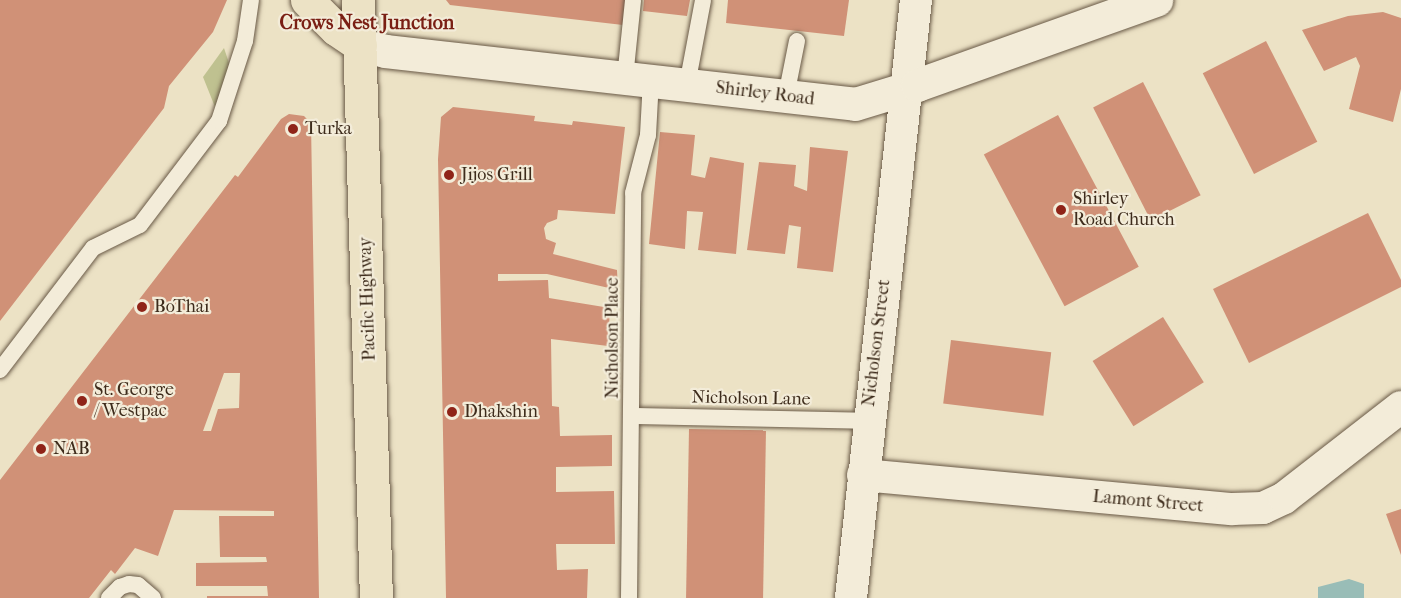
<!DOCTYPE html>
<style>
body{margin:0}
#map{position:relative;width:1401px;height:598px;overflow:hidden;background:#ece2c5;font-family:"IM FELL French Canon",serif}
div>[style]{position:absolute}
.green>*{inset:0;background:#bfc190}
.water>*{inset:0;background:#99bdb7}
.building>*{inset:0;background:#d09177;transform-origin:0 0}
.roads{filter:drop-shadow(0 0 2px #695946) drop-shadow(0 0 2px #695946)}
.service>*{height:16px;margin:-8px;padding:0 8px;transform-origin:8px;border-radius:8px;background:#f3ecd9}
.minor>*{height:32px;margin:-16px;padding:0 16px;transform-origin:16px;border-radius:16px;background:#f3ecd9}
.secondary>*{height:33px;margin:-16.5px;padding:0 16.5px;transform-origin:16.5px;border-radius:16.5px;background:#f3ecd9}
.primary>*{height:33px;margin:-16.5px;padding:0 16.5px;transform-origin:16.5px;border-radius:16.5px;background:#ece2c5}
.dots>*{width:16px;height:16px;translate:-50% -50%;box-sizing:border-box;border:3px solid #f3ecd9;border-radius:50%}
span{translate:-50% -50%;white-space:nowrap;text-align:center;line-height:1.15;-webkit-text-stroke:4.5px #f3ecd9;paint-order:stroke}
.street-label{font-size:18px;color:#3d2b1b}
.poi-label{font-size:18px;color:#3d2b1b}
.left{translate:0 -50%;text-align:left}
.neighbourhood-label{font-size:20px;color:#7a1f14;font-weight:700}
</style>
<div id="map">
<div class="green">
<div style="clip-path:polygon(224px 48px,230px 66px,215px 107px,203px 77px)"></div>
</div>
<div class="water">
<div style="clip-path:polygon(1349px 579px,1364px 584px,1364px 598px,1318px 598px,1318px 587px)"></div>
</div>
<div class="building">
<div style="clip-path:polygon(0 0,227px 0,213px 32px,169px 86px,164px 108px,0 321px)"></div>
<div style="clip-path:polygon(446px 0,626px 0,623px 25px,450px 5px)"></div>
<div style="clip-path:polygon(644px 0,690px 0,687px 16px,643px 11px)"></div>
<div style="clip-path:polygon(728px 0,849px 0,844px 36px,726px 23px)"></div>
<div style="clip-path:polygon(1383px 12px,1401px 18px,1401px 89px,1393px 122px,1349px 109px,1360px 66px,1356px 57px,1324px 71px,1302px 30px,1348px 16px)"></div>
<div style="left:1266px;top:41px;width:113px;height:71px;rotate:63deg"></div>
<div style="left:1143px;top:82px;width:127px;height:56px;rotate:63deg"></div>
<div style="clip-path:polygon(453px 107px,535px 116px,534px 121px,572px 125px,573px 121px,625px 127px,615px 214px,558px 210px,557px 219px,547px 223px,544px 228px,546px 239px,556px 243px,553px 254px,617px 270px,618px 290px,547px 274px,498px 274px,498px 281px,548px 280px,549px 298px,610px 308px,608px 346px,551px 339px,552px 406px,559px 407px,560px 436px,612px 435px,612px 466px,556px 467px,556px 492px,614px 491px,615px 544px,556px 544px,557px 570px,588px 569px,587px 598px,446px 598px,438px 159px,441px 117px)"></div>
<div style="clip-path:polygon(evenodd,289px 114px,304px 116px,311px 123px,319px 598px,207px 598px,207px 596px,268px 596px,267px 586px,196px 586px,196px 563px,267px 562px,266px 557px,220px 557px,219px 516px,274px 516px,274px 511px,174px 510px,158px 556px,135px 548px,115px 574px,111px 570px,89px 598px,0 598px,0 480px,235px 175px,238px 177px,281px 119px,289px 114px,224px 373px,240px 373px,239px 408px,218px 409px,211px 431px,203px 431px,224px 373px)"></div>
<div style="left:1058px;top:115px;width:172px;height:84px;rotate:62deg"></div>
<div style="clip-path:polygon(660px 132px,695px 135px,691px 175px,705px 178px,710px 157px,744px 163px,736px 254px,698px 250px,703px 212px,687px 211px,685px 249px,649px 244px)"></div>
<div style="clip-path:polygon(810px 147px,848px 151px,833px 272px,797px 268px,801px 227px,789px 225px,785px 254px,747px 250px,759px 162px,796px 165px,794px 186px,807px 191px)"></div>
<div style="clip-path:polygon(1368px 213px,1401px 280px,1401px 287px,1249px 363px,1213px 289px)"></div>
<div style="left:1163px;top:317px;width:77px;height:83px;rotate:58deg"></div>
<div style="left:951px;top:340px;width:101px;height:64px;rotate:7deg"></div>
<div style="left:689px;top:429px;width:77px;height:169px;rotate:1deg"></div>
<div style="clip-path:polygon(1401px 509px,1401px 555px,1386px 514px)"></div>
</div>
<div class="roads">
<div class="service">
<div style="left:625px;top:78px;width:78px;rotate:-84.1deg"></div>
<div style="left:687px;top:85px;width:86px;rotate:-79.3deg"></div>
<div style="left:786px;top:96px;width:56px;rotate:-78.7deg"></div>
<div style="left:0;top:370px;width:153px;rotate:-52.7deg"></div>
<div style="left:93px;top:248px;width:52px;rotate:-26.1deg"></div>
<div style="left:140px;top:225px;width:131px;rotate:-52.8deg"></div>
<div style="left:219px;top:121px;width:84px;rotate:-72deg"></div>
<div style="left:245px;top:41px;width:41px;rotate:-81.7deg"></div>
<div style="left:632px;top:416px;width:236px;rotate:1.2deg"></div>
<div style="left:109px;top:598px;width:16px;rotate:-45deg"></div>
<div style="left:120px;top:587px;width:9px;rotate:-18deg"></div>
<div style="left:129px;top:584px;width:9px;rotate:6deg"></div>
<div style="left:138px;top:585px;width:20px;rotate:41deg"></div>
<div style="left:629px;top:598px;width:405px;rotate:-89.4deg"></div>
<div style="left:633px;top:193px;width:60px;rotate:-75.5deg"></div>
<div style="left:648px;top:135px;width:55px;rotate:-86.9deg"></div>
</div>
<div class="minor">
<div style="left:863px;top:475px;width:371px;rotate:5.3deg"></div>
<div style="left:1232px;top:509px;width:31px;rotate:-2deg"></div>
<div style="left:1263px;top:508px;width:23px;rotate:-25deg"></div>
<div style="left:1284px;top:498px;width:148px;rotate:-37.9deg"></div>
<div style="left:851px;top:598px;width:602px;rotate:-83.8deg"></div>
</div>
<div class="secondary">
<div style="left:360px;top:45px;width:26px;rotate:13deg"></div>
<div style="left:385px;top:51px;width:473px;rotate:6.4deg"></div>
<div style="left:855px;top:104px;width:65px;rotate:-17deg"></div>
<div style="left:917px;top:85px;width:254px;rotate:-19.6deg"></div>
</div>
<div class="primary">
<div style="left:307px;top:0;width:41px;rotate:45deg"></div>
<div style="left:336px;top:29px;width:29px;rotate:34deg"></div>
<div style="left:358px;top:0;width:598px;rotate:88.28deg"></div>
</div>
</div>
<div class="dots">
<div style="left:293px;top:129px;background:#8f2418"></div>
<div style="left:449px;top:175px;background:#8f2418"></div>
<div style="left:1061px;top:210px;background:#8f2418"></div>
<div style="left:142px;top:307px;background:#8f2418"></div>
<div style="left:82px;top:401px;background:#8f2418"></div>
<div style="left:452px;top:412px;background:#8f2418"></div>
<div style="left:41px;top:449px;background:#8f2418"></div>
</div>
<div class="street-label">
<span style="left:765px;top:94px;rotate:7deg">Shirley Road</span>
<span style="left:368px;top:299px;rotate:-92deg">Pacific Highway</span>
<span style="left:613px;top:338px;rotate:-90deg">Nicholson Place</span>
<span style="left:877px;top:343px;rotate:-83deg">Nicholson Street</span>
<span style="left:751px;top:399px;rotate:1deg">Nicholson Lane</span>
<span style="left:1148px;top:502px;rotate:5deg">Lamont Street</span>
</div>
<div class="poi-label">
<span class="left" style="left:305px;top:129px">Turka</span>
<span class="left" style="left:461px;top:175px">Jijos Grill</span>
<span class="left" style="left:1073px;top:210px">Shirley<br>Road Church</span>
<span class="left" style="left:154px;top:307px">BoThai</span>
<span class="left" style="left:94px;top:401px">St. George<br>/ Westpac</span>
<span class="left" style="left:464px;top:412px">Dhakshin</span>
<span class="left" style="left:53px;top:449px">NAB</span>
</div>
<div class="neighbourhood-label">
<span style="left:367px;top:22px">Crows Nest Junction</span>
</div>
</div>
